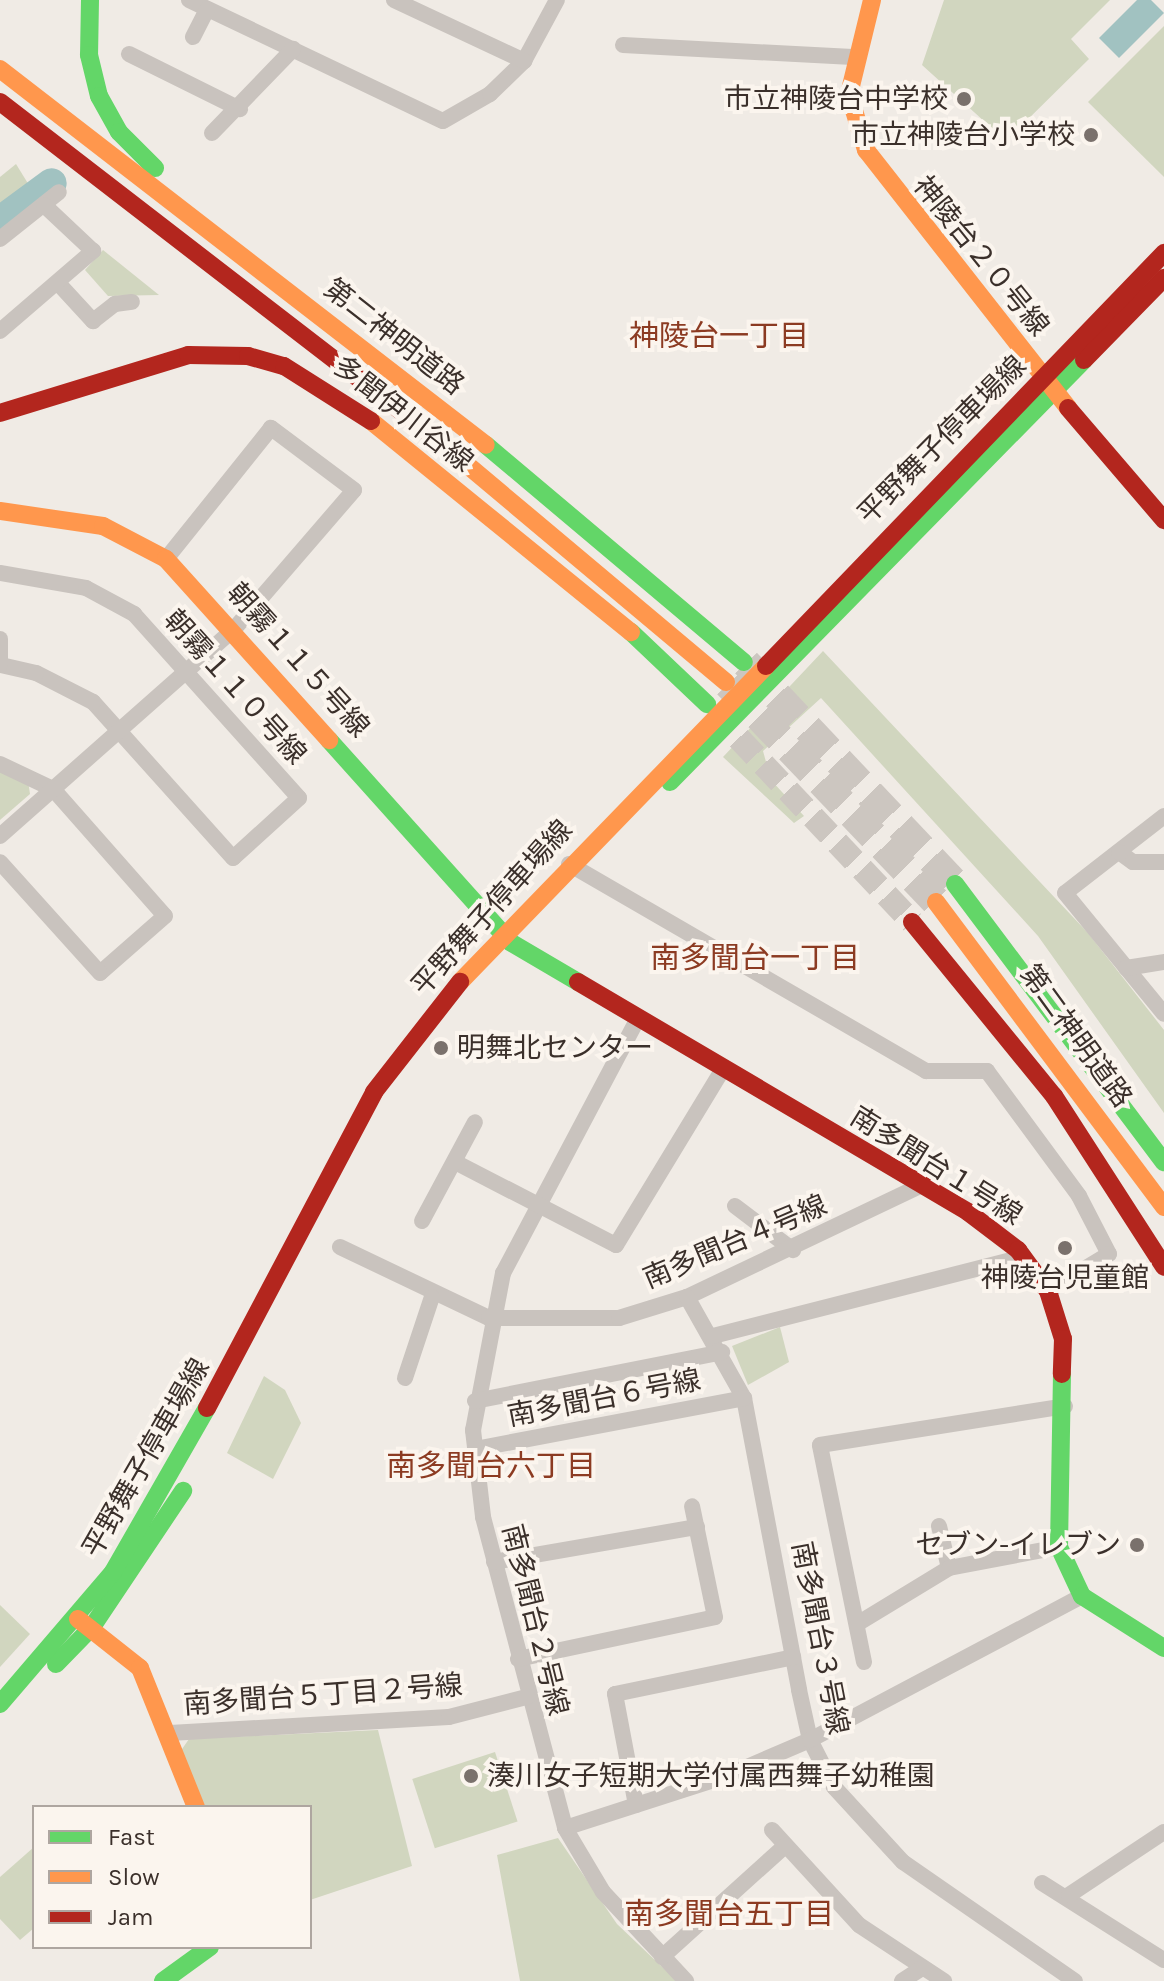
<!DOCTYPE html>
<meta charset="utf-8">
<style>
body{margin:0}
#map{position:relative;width:1164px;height:1981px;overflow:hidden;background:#f0ebe5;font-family:Karla,"Noto Sans JP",sans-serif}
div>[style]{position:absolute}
.green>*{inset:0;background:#d1d6bf;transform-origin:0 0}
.water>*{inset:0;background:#a1c2c1}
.river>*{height:30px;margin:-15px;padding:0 15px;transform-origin:15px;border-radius:15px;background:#a1c2c1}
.secondary-tunnel>*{height:24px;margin-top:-12px;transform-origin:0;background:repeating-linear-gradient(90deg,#ccc6c0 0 24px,transparent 0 36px)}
.highway-tunnel>*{height:30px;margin-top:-15px;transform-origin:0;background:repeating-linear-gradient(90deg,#ccc6c0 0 30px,transparent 0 45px)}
.street>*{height:16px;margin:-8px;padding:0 8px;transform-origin:8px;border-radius:8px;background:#c9c3be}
.fast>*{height:18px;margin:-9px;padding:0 9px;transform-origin:9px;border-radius:9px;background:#63d668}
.slow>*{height:18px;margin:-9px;padding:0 9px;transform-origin:9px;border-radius:9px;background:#ff974d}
.jam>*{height:18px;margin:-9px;padding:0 9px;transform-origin:9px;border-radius:9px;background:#b3261e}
.dots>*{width:22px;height:22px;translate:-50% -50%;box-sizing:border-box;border:4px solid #fbf5ee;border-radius:50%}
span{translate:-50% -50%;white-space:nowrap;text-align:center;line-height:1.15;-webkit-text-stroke:8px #fbf5ee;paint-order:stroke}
.poi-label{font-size:28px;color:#3b302b}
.right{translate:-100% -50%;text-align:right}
.left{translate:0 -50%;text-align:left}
.street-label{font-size:28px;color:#3b302b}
.neighbourhood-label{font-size:30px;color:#8c3b22}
.legend{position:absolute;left:32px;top:1805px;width:280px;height:144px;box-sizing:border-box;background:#fbf5ee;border:2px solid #aea6a0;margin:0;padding:10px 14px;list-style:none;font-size:24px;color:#3b302b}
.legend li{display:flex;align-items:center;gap:16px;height:40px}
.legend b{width:40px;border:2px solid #aea6a0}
</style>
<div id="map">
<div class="green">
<div style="clip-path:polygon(944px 0,1110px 0,1071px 39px,1089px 59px,1006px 141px,922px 65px)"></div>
<div style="clip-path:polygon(1164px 26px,1164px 177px,1088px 102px)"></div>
<div style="clip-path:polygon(16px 164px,32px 190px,0 215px,0 177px)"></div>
<div style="clip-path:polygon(103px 250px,159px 295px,108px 296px,85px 270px)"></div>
<div style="clip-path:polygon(823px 651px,1088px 933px,1164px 1030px,1164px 1113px,1038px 936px,821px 698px,763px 751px,771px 780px,804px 816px,794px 823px,723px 757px)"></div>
<div style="clip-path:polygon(0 771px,28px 781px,30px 794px,0 820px)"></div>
<div style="clip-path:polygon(780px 1327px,789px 1362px,748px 1385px,732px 1346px)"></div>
<div style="clip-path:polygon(264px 1376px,285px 1390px,301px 1423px,273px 1479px,227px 1453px)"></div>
<div style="clip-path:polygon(0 1605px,30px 1634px,0 1667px)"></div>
<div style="clip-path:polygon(378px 1730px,412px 1866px,310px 1900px,310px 1807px,204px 1807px,180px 1752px,189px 1739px)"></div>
<div style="left:495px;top:1752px;width:73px;height:87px;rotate:72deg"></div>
<div style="clip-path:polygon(558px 1838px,617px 1924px,677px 1981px,520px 1981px,497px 1855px)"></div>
<div style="clip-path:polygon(34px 1847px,34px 1928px,20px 1940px,0 1919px,0 1877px)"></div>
</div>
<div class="water">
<div style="clip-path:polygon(1137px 0,1151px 0,1164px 13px,1119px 58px,1099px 38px)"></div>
</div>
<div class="river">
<div style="left:0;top:221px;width:64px;rotate:-36.2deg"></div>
</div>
<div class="secondary-tunnel">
<div style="left:714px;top:712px;width:289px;rotate:46.7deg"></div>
</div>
<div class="highway-tunnel">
<div style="left:746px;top:663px;width:304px;rotate:46.6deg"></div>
<div style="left:728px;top:684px;width:301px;rotate:46.3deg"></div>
</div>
<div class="street">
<div style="left:189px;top:0;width:281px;rotate:25.5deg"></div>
<div style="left:443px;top:121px;width:54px;rotate:-29.9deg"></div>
<div style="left:490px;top:94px;width:47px;rotate:-44.1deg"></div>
<div style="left:524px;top:61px;width:69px;rotate:-61.6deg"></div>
<div style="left:394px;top:0;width:144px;rotate:25.1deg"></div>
<div style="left:193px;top:37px;width:31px;rotate:-63deg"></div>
<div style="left:623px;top:45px;width:230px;rotate:3deg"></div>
<div style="left:129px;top:54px;width:124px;rotate:26.4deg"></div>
<div style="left:212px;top:133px;width:117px;rotate:-46deg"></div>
<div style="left:0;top:239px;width:75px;rotate:-38.5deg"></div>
<div style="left:58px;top:283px;width:52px;rotate:47.4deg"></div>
<div style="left:93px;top:321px;width:28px;rotate:-38deg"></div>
<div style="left:115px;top:304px;width:17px;rotate:-7deg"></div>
<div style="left:0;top:331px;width:123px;rotate:-40.7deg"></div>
<div style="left:93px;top:251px;width:67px;rotate:-136.8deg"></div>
<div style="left:0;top:573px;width:87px;rotate:9.9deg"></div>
<div style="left:86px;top:588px;width:55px;rotate:28.4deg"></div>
<div style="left:134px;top:614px;width:247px;rotate:48.1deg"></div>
<div style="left:299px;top:798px;width:89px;rotate:137.7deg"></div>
<div style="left:233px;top:858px;width:210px;rotate:-131.9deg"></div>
<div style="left:93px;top:702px;width:64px;rotate:-153deg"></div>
<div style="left:36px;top:673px;width:37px;rotate:-167deg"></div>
<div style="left:0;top:665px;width:26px;rotate:-90deg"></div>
<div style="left:0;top:764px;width:59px;rotate:25.3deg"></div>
<div style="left:53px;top:789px;width:169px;rotate:48.6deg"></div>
<div style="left:165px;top:916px;width:86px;rotate:138.8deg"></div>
<div style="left:100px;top:973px;width:149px;rotate:-132deg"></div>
<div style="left:1164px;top:816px;width:125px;rotate:142.1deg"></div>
<div style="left:1065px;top:893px;width:156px;rotate:50.7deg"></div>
<div style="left:0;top:836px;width:314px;rotate:-41.5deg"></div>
<div style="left:235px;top:628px;width:182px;rotate:-49.2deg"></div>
<div style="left:354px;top:490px;width:104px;rotate:-143.2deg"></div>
<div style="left:271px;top:428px;width:168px;rotate:128.7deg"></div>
<div style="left:1119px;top:852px;width:17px;rotate:36deg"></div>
<div style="left:1133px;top:862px;width:31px"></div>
<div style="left:569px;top:864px;width:413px;rotate:30.1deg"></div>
<div style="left:926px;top:1071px;width:61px"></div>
<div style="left:987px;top:1071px;width:155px;rotate:53.6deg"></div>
<div style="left:1079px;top:1196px;width:65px;rotate:62.7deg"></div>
<div style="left:1109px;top:1254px;width:71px;rotate:148.8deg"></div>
<div style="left:1126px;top:968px;width:38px;rotate:-9deg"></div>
<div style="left:636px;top:1022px;width:284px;rotate:117.9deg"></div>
<div style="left:503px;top:1273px;width:160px;rotate:100.8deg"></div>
<div style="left:473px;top:1430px;width:88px;rotate:83.4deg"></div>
<div style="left:483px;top:1517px;width:322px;rotate:75.2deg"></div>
<div style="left:565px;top:1828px;width:74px;rotate:59.3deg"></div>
<div style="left:603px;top:1892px;width:122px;rotate:47deg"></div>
<div style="left:455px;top:1162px;width:181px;rotate:27.3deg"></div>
<div style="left:616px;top:1245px;width:204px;rotate:-58.7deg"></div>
<div style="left:735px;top:1206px;width:73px;rotate:37.2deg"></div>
<div style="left:422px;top:1221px;width:112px;rotate:-61.8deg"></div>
<div style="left:340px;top:1247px;width:165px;rotate:25.5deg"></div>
<div style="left:489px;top:1318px;width:130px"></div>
<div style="left:619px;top:1318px;width:71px;rotate:-17.2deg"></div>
<div style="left:687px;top:1297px;width:258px;rotate:-25.5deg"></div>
<div style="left:687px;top:1297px;width:116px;rotate:60.6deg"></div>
<div style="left:744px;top:1398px;width:297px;rotate:79.3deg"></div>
<div style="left:799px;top:1690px;width:51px;rotate:77.6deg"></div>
<div style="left:810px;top:1740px;width:53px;rotate:62.9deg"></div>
<div style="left:834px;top:1787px;width:102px;rotate:47.4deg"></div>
<div style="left:903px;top:1862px;width:209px;rotate:34.7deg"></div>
<div style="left:713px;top:1336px;width:321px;rotate:-14.3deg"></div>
<div style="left:405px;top:1378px;width:85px;rotate:-71.6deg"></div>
<div style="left:475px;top:1401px;width:252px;rotate:-11.2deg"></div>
<div style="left:475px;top:1449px;width:274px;rotate:-10.7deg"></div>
<div style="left:939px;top:1526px;width:43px;rotate:76.6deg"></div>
<div style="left:494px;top:1562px;width:206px;rotate:-9.8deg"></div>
<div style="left:857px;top:1624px;width:108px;rotate:-31.3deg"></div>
<div style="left:949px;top:1568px;width:112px;rotate:-10.8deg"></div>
<div style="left:518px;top:1659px;width:201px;rotate:-12deg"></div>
<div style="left:715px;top:1617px;width:113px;rotate:-101.7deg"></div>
<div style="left:864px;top:1662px;width:221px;rotate:-101.5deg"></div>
<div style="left:820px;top:1445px;width:248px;rotate:-9deg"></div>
<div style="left:170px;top:1733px;width:279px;rotate:-3.3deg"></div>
<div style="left:449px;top:1717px;width:81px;rotate:-14.4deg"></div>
<div style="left:636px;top:1805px;width:113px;rotate:-100.7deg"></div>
<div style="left:615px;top:1694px;width:182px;rotate:-11.7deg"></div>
<div style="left:565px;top:1828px;width:169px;rotate:-17.9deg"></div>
<div style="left:726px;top:1776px;width:91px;rotate:-23.2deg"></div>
<div style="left:810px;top:1740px;width:308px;rotate:-27.9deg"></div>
<div style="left:772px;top:1830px;width:129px;rotate:47.5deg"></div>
<div style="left:859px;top:1925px;width:102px;rotate:33.4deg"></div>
<div style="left:1042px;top:1883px;width:144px;rotate:32.3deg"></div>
<div style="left:1069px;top:1895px;width:114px;rotate:-33.6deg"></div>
<div style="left:662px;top:1957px;width:166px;rotate:-42.1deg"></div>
<div style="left:902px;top:1981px;width:24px;rotate:-33deg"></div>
</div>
<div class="fast">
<div style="left:90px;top:0;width:55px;rotate:91deg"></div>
<div style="left:89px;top:55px;width:42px;rotate:76.3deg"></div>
<div style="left:99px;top:96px;width:41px;rotate:60.9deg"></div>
<div style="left:119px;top:132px;width:51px;rotate:45deg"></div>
<div style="left:486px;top:445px;width:337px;rotate:40.1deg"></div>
<div style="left:631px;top:632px;width:105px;rotate:43.5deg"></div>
<div style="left:329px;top:740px;width:271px;rotate:48.1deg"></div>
<div style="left:510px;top:942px;width:79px;rotate:30.5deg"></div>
<div style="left:670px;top:782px;width:591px;rotate:-45.55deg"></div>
<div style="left:955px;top:884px;width:348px;rotate:53.1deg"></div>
<div style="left:1062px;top:1374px;width:173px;rotate:91deg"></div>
<div style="left:1059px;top:1547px;width:54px;rotate:64.9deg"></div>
<div style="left:1082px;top:1596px;width:97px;rotate:32.4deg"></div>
<div style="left:56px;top:1664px;width:52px;rotate:-45.8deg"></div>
<div style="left:92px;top:1627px;width:164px;rotate:-56.2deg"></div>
<div style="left:0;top:1704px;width:174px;rotate:-49.4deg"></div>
<div style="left:113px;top:1572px;width:189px;rotate:-60.2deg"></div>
<div style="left:163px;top:1981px;width:58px;rotate:-35.9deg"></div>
</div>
<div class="slow">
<div style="left:872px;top:0;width:97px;rotate:103.7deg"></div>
<div style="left:849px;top:94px;width:59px;rotate:73.1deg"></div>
<div style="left:866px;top:150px;width:328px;rotate:51.9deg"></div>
<div style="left:0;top:69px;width:614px;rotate:37.73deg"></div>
<div style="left:371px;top:421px;width:335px;rotate:39.1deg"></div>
<div style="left:428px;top:432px;width:389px;rotate:40deg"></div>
<div style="left:0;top:511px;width:104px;rotate:8.3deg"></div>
<div style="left:103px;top:526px;width:71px;rotate:27.6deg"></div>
<div style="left:166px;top:559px;width:244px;rotate:48deg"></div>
<div style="left:936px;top:902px;width:381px;rotate:53.2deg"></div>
<div style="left:460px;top:982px;width:440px;rotate:-45.9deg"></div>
<div style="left:78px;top:1619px;width:79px;rotate:38.3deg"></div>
<div style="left:140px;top:1668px;width:150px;rotate:68.1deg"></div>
</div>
<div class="jam">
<div style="left:0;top:102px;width:540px;rotate:37.63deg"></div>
<div style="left:1084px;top:360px;width:115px;rotate:-45.7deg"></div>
<div style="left:1068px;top:408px;width:148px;rotate:49.4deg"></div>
<div style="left:0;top:413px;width:197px;rotate:-17.1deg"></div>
<div style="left:188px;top:355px;width:60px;rotate:1deg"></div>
<div style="left:248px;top:356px;width:37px;rotate:16deg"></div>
<div style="left:284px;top:366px;width:103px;rotate:32.3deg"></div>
<div style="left:766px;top:666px;width:574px;rotate:-46.06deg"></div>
<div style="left:912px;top:922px;width:225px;rotate:50.8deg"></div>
<div style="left:1054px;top:1096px;width:203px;rotate:57.2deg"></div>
<div style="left:578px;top:982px;width:453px;rotate:30.5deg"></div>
<div style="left:968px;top:1212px;width:63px;rotate:37.2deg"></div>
<div style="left:1018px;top:1250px;width:51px;rotate:53.8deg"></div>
<div style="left:1048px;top:1291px;width:50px;rotate:72.6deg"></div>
<div style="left:1063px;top:1339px;width:35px;rotate:92deg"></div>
<div style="left:207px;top:1408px;width:357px;rotate:-62.1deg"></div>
<div style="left:374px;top:1092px;width:140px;rotate:-52deg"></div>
</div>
<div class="dots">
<div style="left:964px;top:99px;background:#7a716c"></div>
<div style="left:1091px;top:135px;background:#7a716c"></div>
<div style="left:441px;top:1048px;background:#7a716c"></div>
<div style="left:1065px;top:1248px;background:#7a716c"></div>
<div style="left:1137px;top:1545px;background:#7a716c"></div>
<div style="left:471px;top:1776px;background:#7a716c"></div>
</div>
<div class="poi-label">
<span class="right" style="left:948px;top:99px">市立神陵台中学校</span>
<span class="right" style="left:1075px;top:135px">市立神陵台小学校</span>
<span class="left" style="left:457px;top:1048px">明舞北センター</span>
<span style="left:1065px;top:1278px">神陵台児童館</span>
<span class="right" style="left:1121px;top:1545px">セブン-イレブン</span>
<span class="left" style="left:487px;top:1776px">湊川女子短期大学付属西舞子幼稚園</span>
</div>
<div class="street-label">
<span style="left:981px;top:256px;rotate:51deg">神陵台２０号線</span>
<span style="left:394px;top:337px;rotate:38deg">第二神明道路</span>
<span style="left:403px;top:414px;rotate:38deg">多聞伊川谷線</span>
<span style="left:942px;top:440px;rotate:-45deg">平野舞子停車場線</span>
<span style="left:298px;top:660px;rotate:48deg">朝霧１１５号線</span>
<span style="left:235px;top:687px;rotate:48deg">朝霧１１０号線</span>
<span style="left:492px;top:908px;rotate:-48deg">平野舞子停車場線</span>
<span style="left:1076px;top:1036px;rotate:54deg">第二神明道路</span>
<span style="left:936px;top:1166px;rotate:32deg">南多聞台１号線</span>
<span style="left:735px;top:1242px;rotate:-23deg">南多聞台４号線</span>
<span style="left:604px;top:1398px;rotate:-11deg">南多聞台６号線</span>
<span style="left:146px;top:1458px;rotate:-60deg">平野舞子停車場線</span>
<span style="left:535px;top:1620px;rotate:76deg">南多聞台２号線</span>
<span style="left:820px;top:1638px;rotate:79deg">南多聞台３号線</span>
<span style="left:323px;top:1695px;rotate:-4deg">南多聞台５丁目２号線</span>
</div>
<div class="neighbourhood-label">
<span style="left:719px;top:336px">神陵台一丁目</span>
<span style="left:755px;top:958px">南多聞台一丁目</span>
<span style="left:491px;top:1466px">南多聞台六丁目</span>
<span style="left:729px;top:1914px">南多聞台五丁目</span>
</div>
<ul class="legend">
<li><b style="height:10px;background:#63d668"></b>Fast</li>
<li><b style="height:10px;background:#ff974d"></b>Slow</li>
<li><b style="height:10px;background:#b3261e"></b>Jam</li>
</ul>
</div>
